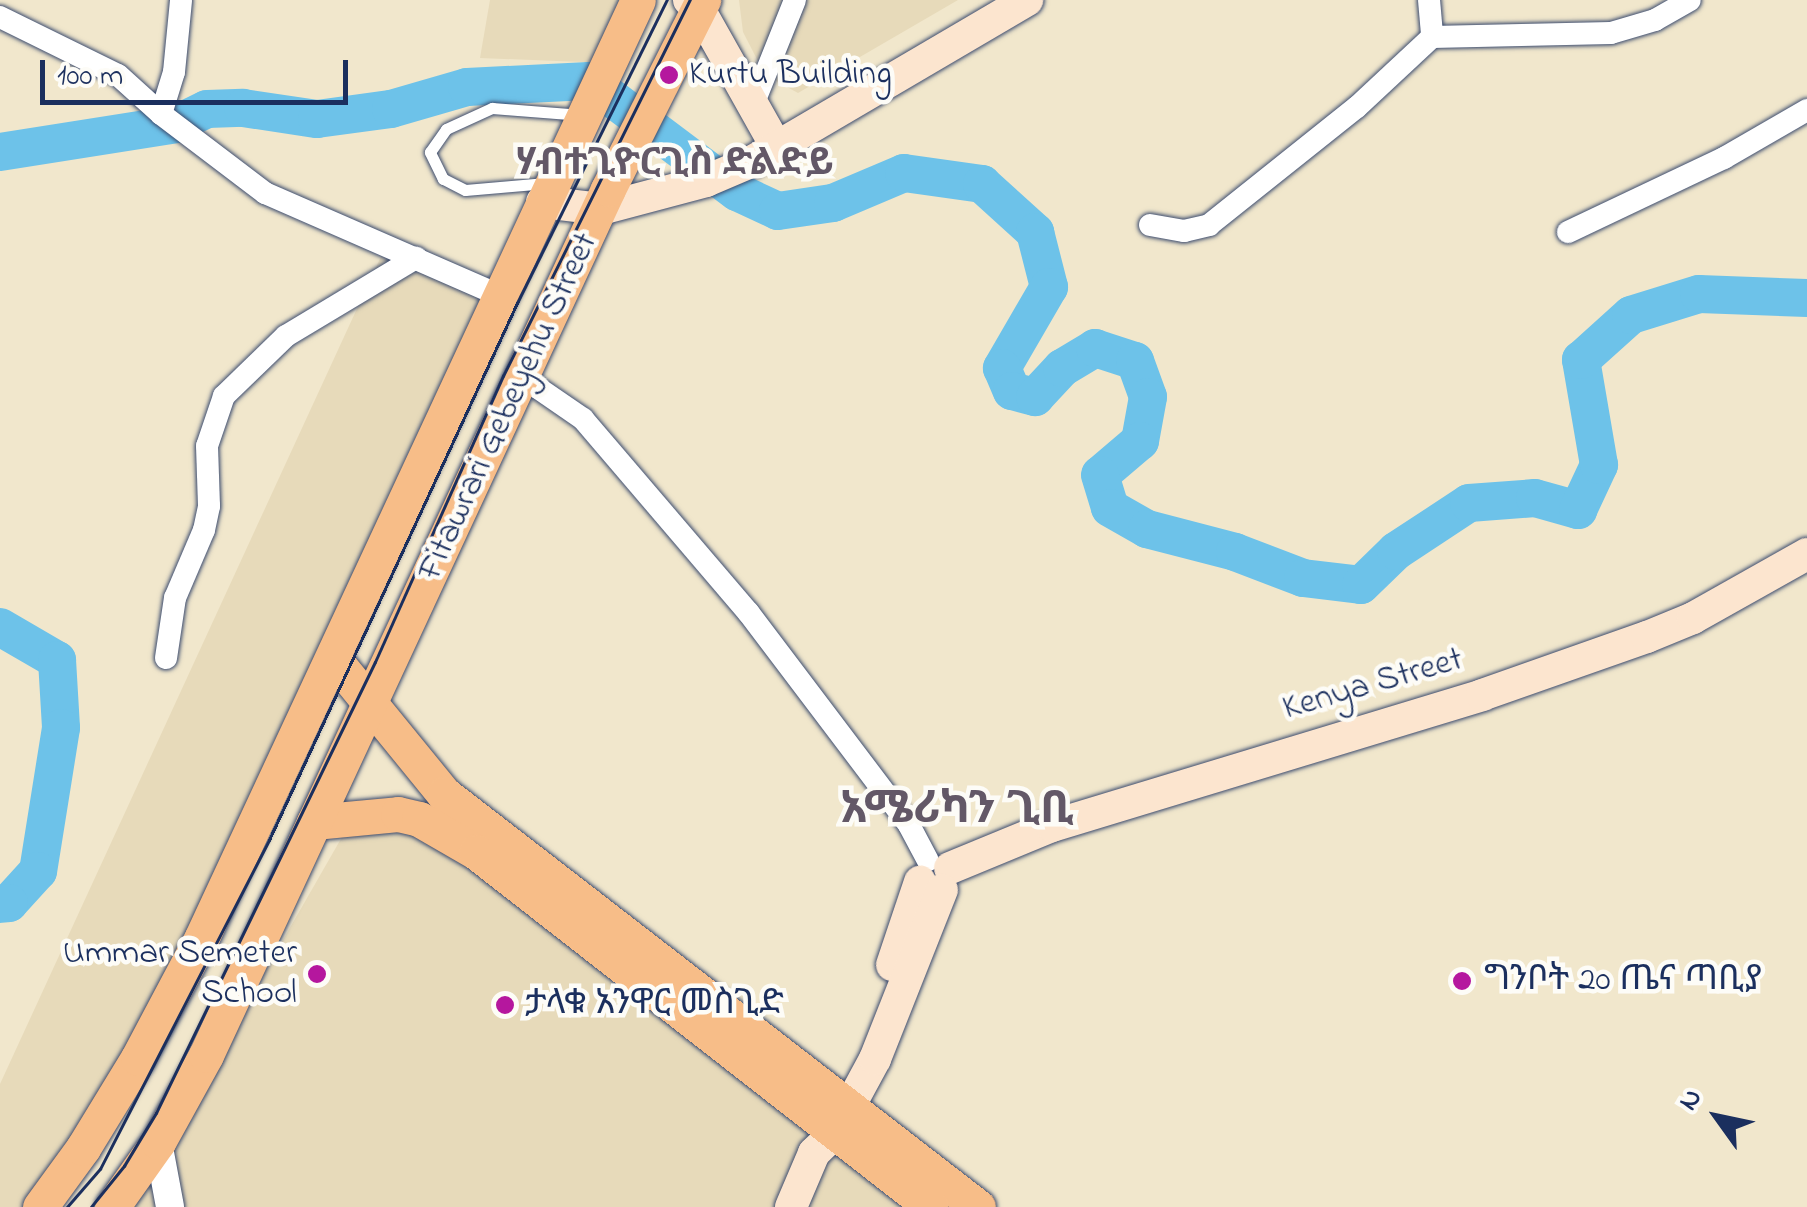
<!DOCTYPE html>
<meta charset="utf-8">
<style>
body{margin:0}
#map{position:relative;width:1807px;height:1207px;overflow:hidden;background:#f1e7cc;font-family:"Indie Flower","Noto Sans Ethiopic",sans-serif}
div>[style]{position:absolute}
.built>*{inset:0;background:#e7daba}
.river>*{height:38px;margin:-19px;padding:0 19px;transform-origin:19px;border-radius:19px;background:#6dc2e9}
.roads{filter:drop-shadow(0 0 2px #3b4b6e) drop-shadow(0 0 2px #3b4b6e)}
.service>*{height:11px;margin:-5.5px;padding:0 5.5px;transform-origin:5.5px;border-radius:5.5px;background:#fff}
.minor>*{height:22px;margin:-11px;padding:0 11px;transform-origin:11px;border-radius:11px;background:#fff}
.tertiary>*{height:28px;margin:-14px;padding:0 14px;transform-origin:14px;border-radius:14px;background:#fff}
.secondary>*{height:32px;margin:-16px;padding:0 16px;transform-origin:16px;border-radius:16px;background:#fce5cf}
.primary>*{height:35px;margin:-17.5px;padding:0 17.5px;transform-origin:17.5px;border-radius:17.5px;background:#f7bd88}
.tram>*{height:2.5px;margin:-1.25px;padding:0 1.25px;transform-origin:1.25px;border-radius:1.25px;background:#1b2f5e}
.dots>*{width:28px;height:28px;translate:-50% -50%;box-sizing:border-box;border:5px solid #fdfcf7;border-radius:50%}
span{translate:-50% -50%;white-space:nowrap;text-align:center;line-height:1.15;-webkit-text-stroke:9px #fdfcf7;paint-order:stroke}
.poi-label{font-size:35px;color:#1b2f5e}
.left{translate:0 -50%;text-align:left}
.right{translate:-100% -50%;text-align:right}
.street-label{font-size:35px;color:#1b2f5e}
.neighbourhood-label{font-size:38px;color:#635867;font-weight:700}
.district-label{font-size:45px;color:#635867;font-weight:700}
.north{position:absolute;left:1667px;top:1067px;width:100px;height:100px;-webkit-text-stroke:8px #fdfcf7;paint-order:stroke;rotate:303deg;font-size:28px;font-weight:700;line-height:40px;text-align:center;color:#1b2f5e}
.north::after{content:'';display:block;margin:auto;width:35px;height:45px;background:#1b2f5e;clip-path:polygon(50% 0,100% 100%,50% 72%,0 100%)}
.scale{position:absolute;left:40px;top:60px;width:308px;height:45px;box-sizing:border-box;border:5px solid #1b2f5e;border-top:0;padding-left:12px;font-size:30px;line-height:35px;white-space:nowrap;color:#1b2f5e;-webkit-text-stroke:8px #fdfcf7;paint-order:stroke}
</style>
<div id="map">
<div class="built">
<div style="clip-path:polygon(490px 0,636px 0,607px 63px,480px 58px)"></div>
<div style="clip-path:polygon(739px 0,958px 0,798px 93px,765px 75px,743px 32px)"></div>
<div style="clip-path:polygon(384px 250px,490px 296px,188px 957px,34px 1207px,0 1207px,0 1084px)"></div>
<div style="clip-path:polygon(418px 821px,927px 1207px,130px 1207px,346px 830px)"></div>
</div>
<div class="river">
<div style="left:0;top:152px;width:178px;rotate:-9deg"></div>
<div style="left:176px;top:124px;width:34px;rotate:-26deg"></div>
<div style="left:207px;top:109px;width:36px;rotate:-2deg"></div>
<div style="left:243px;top:108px;width:75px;rotate:8.5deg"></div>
<div style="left:317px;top:119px;width:75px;rotate:-7.7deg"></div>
<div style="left:391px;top:109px;width:79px;rotate:-16.1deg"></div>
<div style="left:467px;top:87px;width:122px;rotate:-2.8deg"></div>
<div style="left:589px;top:81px;width:185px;rotate:36.9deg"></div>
<div style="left:737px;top:192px;width:45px;rotate:24.9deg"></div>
<div style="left:778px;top:211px;width:56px;rotate:-8.3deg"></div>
<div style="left:833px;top:203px;width:77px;rotate:-22.9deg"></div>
<div style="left:904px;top:173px;width:79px;rotate:8deg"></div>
<div style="left:982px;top:184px;width:72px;rotate:42.2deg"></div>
<div style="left:1035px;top:232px;width:57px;rotate:75.7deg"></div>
<div style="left:1049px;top:287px;width:94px;rotate:120.1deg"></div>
<div style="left:1002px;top:368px;width:25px;rotate:67deg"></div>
<div style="left:1012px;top:391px;width:24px;rotate:15deg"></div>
<div style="left:1035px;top:397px;width:40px;rotate:-47deg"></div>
<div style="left:1062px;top:368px;width:39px;rotate:-31deg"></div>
<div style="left:1095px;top:348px;width:42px;rotate:18deg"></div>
<div style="left:1135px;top:361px;width:38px;rotate:70deg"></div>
<div style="left:1148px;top:397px;width:45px;rotate:100.3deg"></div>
<div style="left:1140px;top:441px;width:52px;rotate:139.6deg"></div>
<div style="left:1100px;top:475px;width:34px;rotate:73deg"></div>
<div style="left:1110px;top:508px;width:43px;rotate:29.6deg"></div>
<div style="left:1147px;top:529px;width:91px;rotate:14.6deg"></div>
<div style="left:1235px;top:552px;width:73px;rotate:20.9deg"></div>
<div style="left:1303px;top:578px;width:58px;rotate:6.9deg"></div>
<div style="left:1361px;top:585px;width:49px;rotate:-44.2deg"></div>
<div style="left:1396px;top:551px;width:87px;rotate:-33.3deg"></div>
<div style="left:1469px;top:503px;width:66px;rotate:-4.3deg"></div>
<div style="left:1535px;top:498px;width:45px;rotate:15.6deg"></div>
<div style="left:1578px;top:510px;width:50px;rotate:-65deg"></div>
<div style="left:1599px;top:465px;width:107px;rotate:-99.7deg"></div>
<div style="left:1581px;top:360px;width:67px;rotate:-42deg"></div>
<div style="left:1631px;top:315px;width:71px;rotate:-17.2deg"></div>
<div style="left:1699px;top:294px;width:108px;rotate:2.1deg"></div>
<div style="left:0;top:627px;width:66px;rotate:30.1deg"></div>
<div style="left:57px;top:660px;width:68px;rotate:86.6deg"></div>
<div style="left:61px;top:728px;width:145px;rotate:99.1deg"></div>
<div style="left:38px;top:871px;width:43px;rotate:132.2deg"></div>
<div style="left:9px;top:903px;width:9px;rotate:174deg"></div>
</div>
<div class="roads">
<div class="service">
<div style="left:546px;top:183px;width:81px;rotate:175.1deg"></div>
<div style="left:465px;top:190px;width:25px;rotate:-153deg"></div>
<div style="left:443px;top:179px;width:30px;rotate:-116deg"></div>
<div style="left:430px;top:152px;width:28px;rotate:-55deg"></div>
<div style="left:446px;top:129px;width:51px;rotate:-24.5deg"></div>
<div style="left:492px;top:108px;width:90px;rotate:4.4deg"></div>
</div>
<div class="minor">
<div style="left:1429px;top:0;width:37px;rotate:85deg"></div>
<div style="left:0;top:17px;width:131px;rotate:26.2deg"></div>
<div style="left:118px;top:75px;width:58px;rotate:42.2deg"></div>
<div style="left:161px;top:114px;width:131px;rotate:37.2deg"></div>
<div style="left:265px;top:193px;width:254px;rotate:23.6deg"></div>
<div style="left:753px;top:105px;width:113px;rotate:-68.2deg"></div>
<div style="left:161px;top:114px;width:44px;rotate:-72.8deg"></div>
<div style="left:174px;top:72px;width:72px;rotate:-84.4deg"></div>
<div style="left:1150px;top:225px;width:35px;rotate:10deg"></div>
<div style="left:1184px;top:231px;width:26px;rotate:-13deg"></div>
<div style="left:1209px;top:225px;width:189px;rotate:-38.6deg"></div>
<div style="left:1357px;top:107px;width:103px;rotate:-43deg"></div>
<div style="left:1432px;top:37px;width:179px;rotate:-1.3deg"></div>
<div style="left:1611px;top:33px;width:46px;rotate:-16.5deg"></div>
<div style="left:1655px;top:20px;width:40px;rotate:-29.7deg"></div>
<div style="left:1568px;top:232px;width:173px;rotate:-25.4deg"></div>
<div style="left:1724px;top:158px;width:96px;rotate:-30deg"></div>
<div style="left:522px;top:377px;width:74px;rotate:34.5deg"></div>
<div style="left:583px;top:419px;width:254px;rotate:49.5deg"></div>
<div style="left:748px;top:612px;width:267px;rotate:52.9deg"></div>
<div style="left:909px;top:825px;width:40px;rotate:62deg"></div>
<div style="left:166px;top:658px;width:61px;rotate:-81.5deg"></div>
<div style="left:175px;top:598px;width:74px;rotate:-66.9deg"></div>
<div style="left:204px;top:530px;width:25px;rotate:-78deg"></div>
<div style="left:209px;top:506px;width:60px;rotate:-91.9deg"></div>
<div style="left:207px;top:446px;width:53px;rotate:-71.2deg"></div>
<div style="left:224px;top:396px;width:86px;rotate:-44.1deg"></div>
<div style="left:286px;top:336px;width:152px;rotate:-31deg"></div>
</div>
<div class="tertiary">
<div style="left:158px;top:1142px;width:66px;rotate:79.5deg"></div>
</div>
<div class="secondary">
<div style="left:689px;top:0;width:13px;rotate:42deg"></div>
<div style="left:699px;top:9px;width:157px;rotate:60.7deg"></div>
<div style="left:542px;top:202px;width:59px;rotate:6.8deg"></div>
<div style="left:601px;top:209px;width:109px;rotate:-14.9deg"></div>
<div style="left:706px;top:181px;width:51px;rotate:-23.1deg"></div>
<div style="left:753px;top:161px;width:318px;rotate:-30.4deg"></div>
<div style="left:950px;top:868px;width:110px;rotate:-22.4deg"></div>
<div style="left:1052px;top:826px;width:450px;rotate:-16.9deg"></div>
<div style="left:1482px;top:695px;width:175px;rotate:-19.4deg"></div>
<div style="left:1647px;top:637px;width:50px;rotate:-22.4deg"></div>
<div style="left:1693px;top:618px;width:131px;rotate:-29.3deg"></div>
<div style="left:892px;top:965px;width:88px;rotate:-71.4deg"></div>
<div style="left:791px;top:1207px;width:59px;rotate:-66.9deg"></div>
<div style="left:814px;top:1153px;width:29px;rotate:-44deg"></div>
<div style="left:835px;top:1133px;width:84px;rotate:-61.6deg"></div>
<div style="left:875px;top:1059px;width:182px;rotate:-68.4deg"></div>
</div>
<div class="primary">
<div style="left:333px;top:658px;width:176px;rotate:50.8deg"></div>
<div style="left:444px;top:794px;width:675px;rotate:37.72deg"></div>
<div style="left:314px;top:822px;width:84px;rotate:-5.4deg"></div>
<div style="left:398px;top:814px;width:22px;rotate:13deg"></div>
<div style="left:419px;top:819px;width:66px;rotate:30.1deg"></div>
<div style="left:476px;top:852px;width:577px;rotate:37.96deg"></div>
<div style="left:40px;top:1207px;width:73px;rotate:-53.9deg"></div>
<div style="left:83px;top:1148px;width:105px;rotate:-58.6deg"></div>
<div style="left:138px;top:1058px;width:137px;rotate:-62.1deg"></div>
<div style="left:202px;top:937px;width:1033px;rotate:-65.05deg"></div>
<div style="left:112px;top:1207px;width:80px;rotate:-54.7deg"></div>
<div style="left:158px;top:1142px;width:99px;rotate:-61.1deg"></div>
<div style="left:206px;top:1055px;width:955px;rotate:-65.1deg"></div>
<div style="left:608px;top:189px;width:212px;rotate:-63.3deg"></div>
</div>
</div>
<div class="tram">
<div style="left:67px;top:1207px;width:50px;rotate:-49deg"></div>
<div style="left:100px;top:1169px;width:370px;rotate:-62.8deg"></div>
<div style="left:269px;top:840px;width:592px;rotate:-65.21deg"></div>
<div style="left:517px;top:303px;width:338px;rotate:-63.7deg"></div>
<div style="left:91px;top:1207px;width:53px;rotate:-51.2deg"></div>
<div style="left:124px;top:1166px;width:62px;rotate:-58.9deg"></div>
<div style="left:156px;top:1113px;width:501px;rotate:-64.1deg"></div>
<div style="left:375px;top:662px;width:313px;rotate:-65.9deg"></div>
<div style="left:503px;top:376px;width:420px;rotate:-63.6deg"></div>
</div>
<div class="dots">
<div style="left:669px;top:75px;background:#b5179e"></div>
<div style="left:317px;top:974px;background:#b5179e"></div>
<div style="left:1462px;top:981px;background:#b5179e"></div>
<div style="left:505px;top:1005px;background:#b5179e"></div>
</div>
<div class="poi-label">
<span class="left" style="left:689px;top:75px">Kurtu Building</span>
<span class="right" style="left:297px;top:974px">Ummar Semeter<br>School</span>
<span class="left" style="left:1484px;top:981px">ግንቦት 20 ጤና ጣቢያ</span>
<span class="left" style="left:525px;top:1005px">ታላቁ አንዋር መስጊድ</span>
</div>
<div class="street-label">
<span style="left:509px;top:407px;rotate:-65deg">Fitawrari Gebeyehu Street</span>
<span style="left:1373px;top:685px;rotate:-16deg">Kenya Street</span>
</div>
<div class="neighbourhood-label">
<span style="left:675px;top:166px">ሃብተጊዮርጊስ ድልድይ</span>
</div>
<div class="district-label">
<span style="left:957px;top:812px">አሜሪካን ጊቢ</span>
</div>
<div class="north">N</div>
<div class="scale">100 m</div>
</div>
